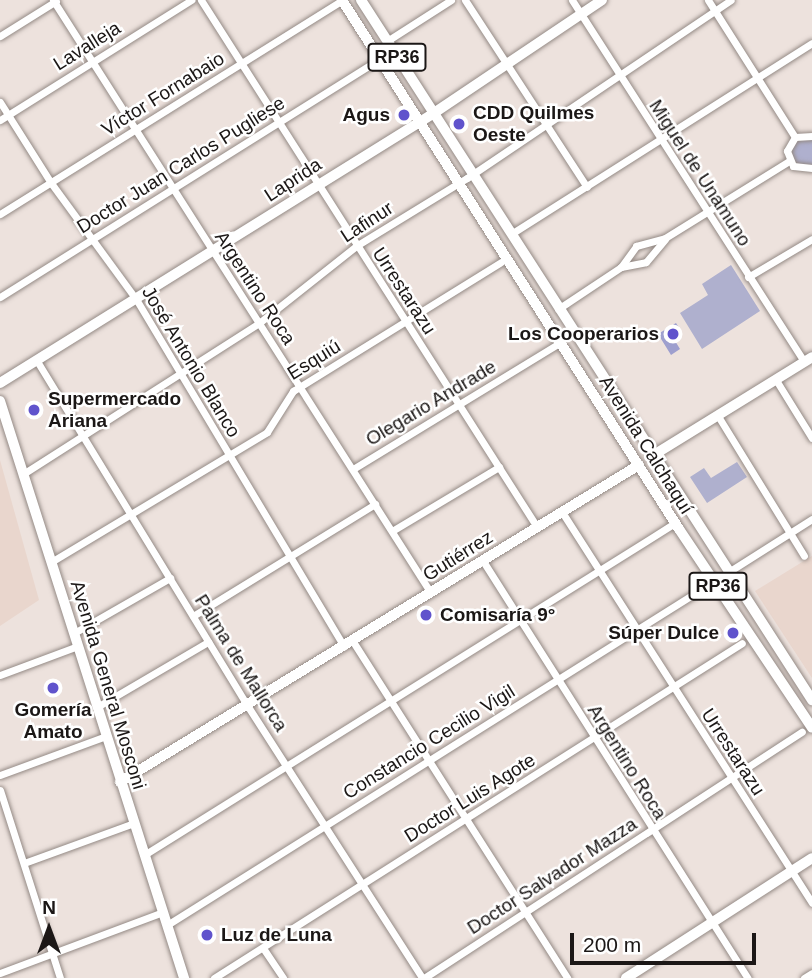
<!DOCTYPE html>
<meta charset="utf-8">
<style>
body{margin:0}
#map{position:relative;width:812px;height:978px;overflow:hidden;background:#ede2dd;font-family:Helvetica,sans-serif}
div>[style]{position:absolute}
.built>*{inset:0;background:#e9d6cd}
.green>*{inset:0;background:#afb0ce}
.water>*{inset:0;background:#9e9fce}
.roads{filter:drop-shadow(0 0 2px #948a85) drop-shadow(0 0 2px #948a85)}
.street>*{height:7px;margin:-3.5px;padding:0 3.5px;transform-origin:3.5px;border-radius:3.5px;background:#fff}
.secondary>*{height:10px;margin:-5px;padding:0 5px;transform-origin:5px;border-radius:5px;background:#fff}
.primary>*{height:10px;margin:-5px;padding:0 5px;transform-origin:5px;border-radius:5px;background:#fff}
.dots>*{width:19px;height:19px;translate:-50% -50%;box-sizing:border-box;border:4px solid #fff;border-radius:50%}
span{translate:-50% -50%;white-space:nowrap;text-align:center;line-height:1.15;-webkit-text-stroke:5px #fff;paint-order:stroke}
.shield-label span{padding:2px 5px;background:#fff;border:2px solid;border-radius:5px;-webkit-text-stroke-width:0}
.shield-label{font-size:18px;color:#1b1716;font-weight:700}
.street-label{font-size:19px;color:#1b1716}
.poi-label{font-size:19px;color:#1b1716;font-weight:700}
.left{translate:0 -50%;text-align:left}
.right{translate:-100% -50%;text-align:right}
.north{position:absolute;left:14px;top:894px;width:70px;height:70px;-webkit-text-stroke:5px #fff;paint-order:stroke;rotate:0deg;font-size:19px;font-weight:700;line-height:28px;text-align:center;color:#1b1716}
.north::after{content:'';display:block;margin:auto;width:24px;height:32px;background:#1b1716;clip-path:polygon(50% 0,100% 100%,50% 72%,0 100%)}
.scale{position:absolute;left:570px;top:933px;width:186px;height:32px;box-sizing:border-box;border:4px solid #1b1716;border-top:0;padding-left:9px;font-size:21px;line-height:24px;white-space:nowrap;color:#1b1716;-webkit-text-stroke:5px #fff;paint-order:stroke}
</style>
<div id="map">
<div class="built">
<div style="clip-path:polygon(0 460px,39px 600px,0 626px)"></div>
<div style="clip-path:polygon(812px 556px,812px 678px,755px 591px)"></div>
</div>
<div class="green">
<div style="clip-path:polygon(812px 138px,812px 165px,796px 164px,790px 147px,796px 139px)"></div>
<div style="clip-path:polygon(731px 265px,760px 311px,702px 349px,680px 313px,708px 295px,702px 284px)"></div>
<div style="clip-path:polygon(737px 462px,747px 477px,707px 503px,690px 477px,704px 468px,711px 478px)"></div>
</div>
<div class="water">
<div style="clip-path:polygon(676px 323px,681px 331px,672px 336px,680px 349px,671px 355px,658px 334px)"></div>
</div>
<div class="roads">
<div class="street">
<div style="left:53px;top:0;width:703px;rotate:57.49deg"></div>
<div style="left:201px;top:0;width:625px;rotate:57.48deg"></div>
<div style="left:465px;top:0;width:223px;rotate:56.9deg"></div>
<div style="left:572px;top:0;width:430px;rotate:57.3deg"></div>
<div style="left:708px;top:0;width:162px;rotate:57.6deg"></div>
<div style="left:0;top:36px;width:66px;rotate:-32deg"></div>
<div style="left:387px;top:41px;width:76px;rotate:-32.6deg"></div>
<div style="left:0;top:102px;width:96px;rotate:57.8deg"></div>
<div style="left:51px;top:183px;width:144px;rotate:53.8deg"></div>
<div style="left:136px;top:299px;width:405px;rotate:59.1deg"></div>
<div style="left:0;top:120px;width:226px;rotate:-32.1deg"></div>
<div style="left:812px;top:136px;width:17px;rotate:177deg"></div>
<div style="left:795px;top:137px;width:16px;rotate:120deg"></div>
<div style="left:787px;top:151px;width:16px;rotate:68deg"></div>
<div style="left:793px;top:166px;width:19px;rotate:6deg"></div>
<div style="left:0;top:214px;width:403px;rotate:-32deg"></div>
<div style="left:511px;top:234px;width:356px;rotate:-32.4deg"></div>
<div style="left:621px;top:267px;width:26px;rotate:-54deg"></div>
<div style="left:636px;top:246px;width:30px;rotate:-15deg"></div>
<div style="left:665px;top:238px;width:146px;rotate:-31.8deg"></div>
<div style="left:748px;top:277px;width:74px;rotate:-30.7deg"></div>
<div style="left:0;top:297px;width:448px;rotate:-32.1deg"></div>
<div style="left:558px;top:309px;width:76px;rotate:-33.7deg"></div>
<div style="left:621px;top:267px;width:25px;rotate:-11deg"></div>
<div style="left:646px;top:262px;width:30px;rotate:-50deg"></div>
<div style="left:37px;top:361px;width:403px;rotate:58.6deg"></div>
<div style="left:247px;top:705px;width:324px;rotate:57.3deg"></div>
<div style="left:776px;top:380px;width:68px;rotate:58.2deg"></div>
<div style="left:718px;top:416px;width:164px;rotate:58.4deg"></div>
<div style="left:353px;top:469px;width:244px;rotate:-31.4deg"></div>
<div style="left:23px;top:474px;width:280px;rotate:-32.6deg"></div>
<div style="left:259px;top:323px;width:124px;rotate:-38.4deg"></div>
<div style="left:356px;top:246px;width:130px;rotate:-31.5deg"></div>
<div style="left:467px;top:178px;width:318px;rotate:-34deg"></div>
<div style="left:562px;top:512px;width:464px;rotate:57.4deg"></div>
<div style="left:392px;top:531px;width:125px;rotate:-30.9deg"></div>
<div style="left:483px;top:561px;width:494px;rotate:57.6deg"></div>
<div style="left:51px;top:562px;width:252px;rotate:-31deg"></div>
<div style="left:267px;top:432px;width:49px;rotate:-57.6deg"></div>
<div style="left:293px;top:391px;width:245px;rotate:-31.8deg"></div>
<div style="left:730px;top:571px;width:97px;rotate:-32.4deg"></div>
<div style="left:193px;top:616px;width:214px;rotate:-31.6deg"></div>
<div style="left:74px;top:633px;width:111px;rotate:-29.8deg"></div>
<div style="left:352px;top:640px;width:401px;rotate:57.5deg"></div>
<div style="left:0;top:675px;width:83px;rotate:-20.4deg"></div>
<div style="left:97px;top:707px;width:129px;rotate:-30.4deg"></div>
<div style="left:0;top:775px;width:113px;rotate:-20.2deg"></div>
<div style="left:0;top:790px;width:197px;rotate:72.3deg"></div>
<div style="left:144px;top:855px;width:626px;rotate:-32.02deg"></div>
<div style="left:24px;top:863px;width:117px;rotate:-20deg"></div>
<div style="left:167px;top:925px;width:639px;rotate:-32.15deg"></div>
<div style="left:263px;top:948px;width:36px;rotate:56deg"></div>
<div style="left:0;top:973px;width:174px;rotate:-20.5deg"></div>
<div style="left:214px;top:978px;width:625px;rotate:-32.39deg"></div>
<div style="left:424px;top:978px;width:451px;rotate:-33.1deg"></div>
<div style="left:804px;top:978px;width:9px;rotate:-32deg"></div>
</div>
<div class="secondary">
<div style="left:0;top:383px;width:508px;rotate:-31.87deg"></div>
<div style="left:431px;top:115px;width:206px;rotate:-33.9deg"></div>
<div style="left:0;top:401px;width:606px;rotate:72.31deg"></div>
<div style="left:652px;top:456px;width:188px;rotate:-31.7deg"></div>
<div style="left:120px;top:782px;width:608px;rotate:-31.42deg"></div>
<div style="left:626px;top:978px;width:221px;rotate:-32.8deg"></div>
</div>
<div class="primary">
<div style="left:342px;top:0;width:627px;rotate:57.5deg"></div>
<div style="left:679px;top:529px;width:239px;rotate:56.2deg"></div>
<div style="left:361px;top:0;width:833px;rotate:57.21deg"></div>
</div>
</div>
<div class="dots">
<div style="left:404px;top:115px;background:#6053cc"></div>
<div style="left:459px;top:124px;background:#6053cc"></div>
<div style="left:673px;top:334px;background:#6053cc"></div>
<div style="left:34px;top:410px;background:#6053cc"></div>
<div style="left:426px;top:615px;background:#6053cc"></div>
<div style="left:733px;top:633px;background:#6053cc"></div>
<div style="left:53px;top:688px;background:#6053cc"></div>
<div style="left:207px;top:935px;background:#6053cc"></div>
</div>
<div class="shield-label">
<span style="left:397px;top:57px">RP36</span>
<span style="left:718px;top:586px">RP36</span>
</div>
<div class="street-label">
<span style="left:87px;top:46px;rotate:-32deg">Lavalleja</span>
<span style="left:163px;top:94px;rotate:-32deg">Víctor Fornabaio</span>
<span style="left:181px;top:165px;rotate:-32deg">Doctor Juan Carlos Pugliese</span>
<span style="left:700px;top:173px;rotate:57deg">Miguel de Unamuno</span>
<span style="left:293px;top:180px;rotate:-33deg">Laprida</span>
<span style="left:367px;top:222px;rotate:-33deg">Lafinur</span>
<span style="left:255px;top:288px;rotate:57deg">Argentino Roca</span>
<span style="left:404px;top:291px;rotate:57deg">Urrestarazu</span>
<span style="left:314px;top:360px;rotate:-32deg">Esquiú</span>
<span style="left:191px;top:362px;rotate:59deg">José Antonio Blanco</span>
<span style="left:431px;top:403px;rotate:-31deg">Olegario Andrade</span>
<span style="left:646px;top:445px;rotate:58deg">Avenida Calchaquí</span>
<span style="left:458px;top:556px;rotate:-32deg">Gutiérrez</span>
<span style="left:241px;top:663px;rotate:58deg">Palma de Mallorca</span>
<span style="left:108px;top:685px;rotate:73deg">Avenida General Mosconi</span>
<span style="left:429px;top:742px;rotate:-32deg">Constancio Cecilio Vigil</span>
<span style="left:733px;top:752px;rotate:57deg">Urrestarazu</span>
<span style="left:627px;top:762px;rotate:58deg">Argentino Roca</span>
<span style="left:470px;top:798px;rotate:-32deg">Doctor Luis Agote</span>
<span style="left:552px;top:876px;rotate:-33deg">Doctor Salvador Mazza</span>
</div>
<div class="poi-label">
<span class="left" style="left:473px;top:124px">CDD Quilmes<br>Oeste</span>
<span class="right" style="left:390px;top:115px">Agus</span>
<span class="right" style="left:659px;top:334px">Los Cooperarios</span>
<span class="left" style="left:48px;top:410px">Supermercado<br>Ariana</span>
<span class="left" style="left:440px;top:615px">Comisaría 9°</span>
<span class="right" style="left:719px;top:633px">Súper Dulce</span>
<span style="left:53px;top:721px">Gomería<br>Amato</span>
<span class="left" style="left:221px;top:935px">Luz de Luna</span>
</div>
<div class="north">N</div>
<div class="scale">200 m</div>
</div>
